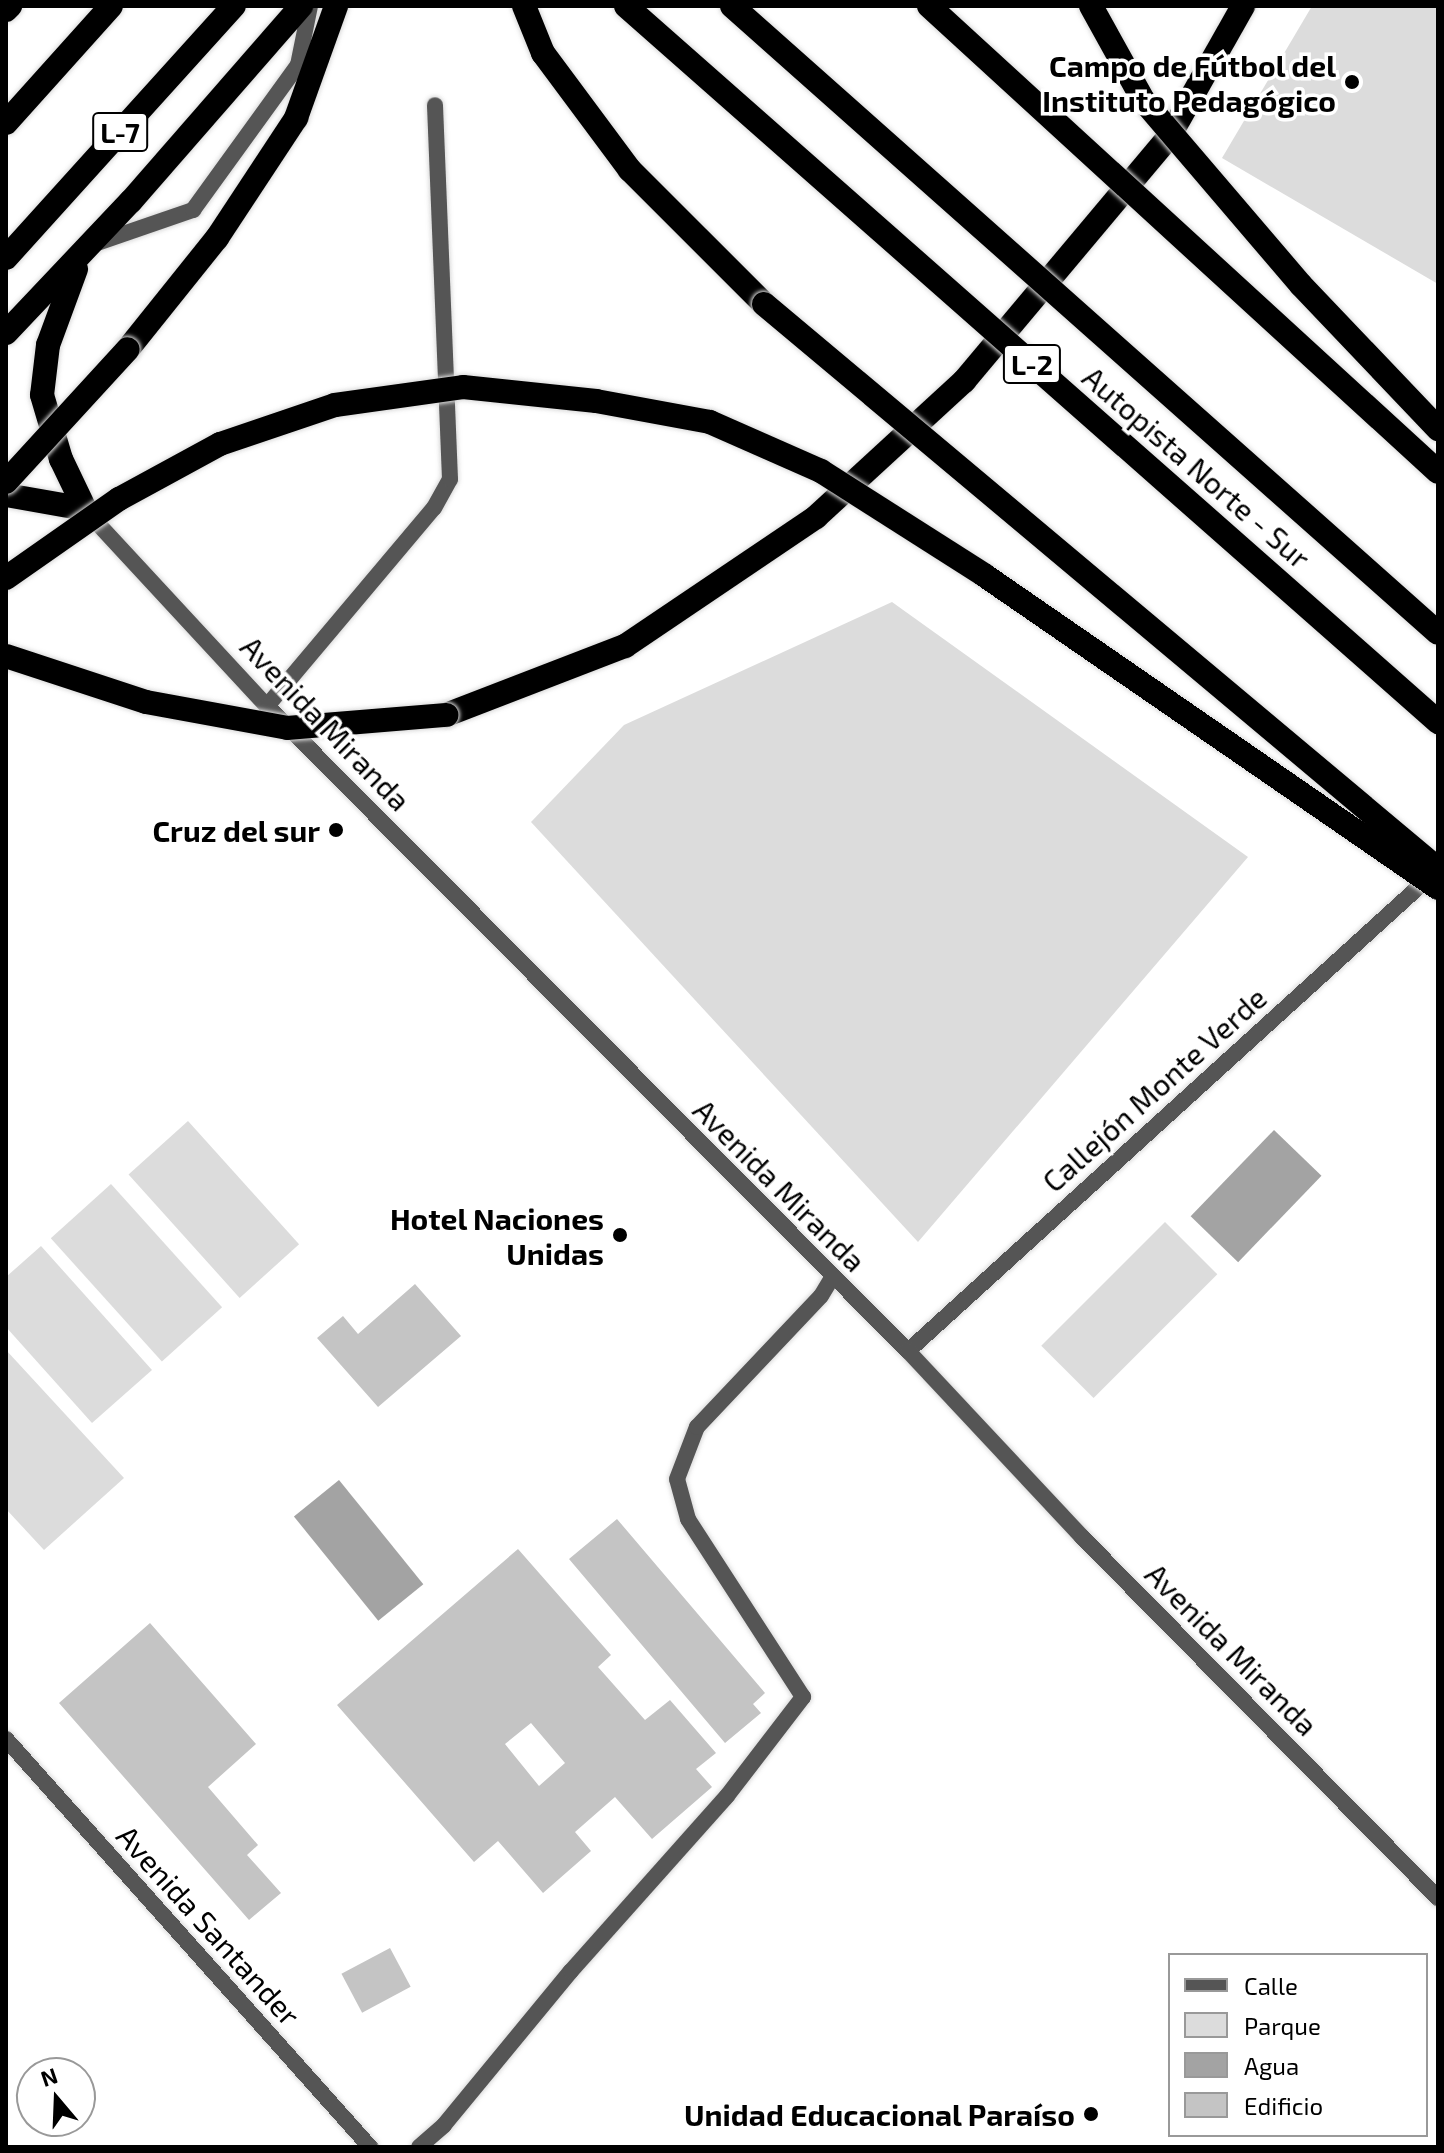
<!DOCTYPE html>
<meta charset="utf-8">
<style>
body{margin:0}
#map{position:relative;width:1444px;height:2153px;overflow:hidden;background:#fff;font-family:"Exo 2",sans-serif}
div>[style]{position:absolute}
.green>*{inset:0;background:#dcdcdc;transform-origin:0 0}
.water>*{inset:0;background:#a3a3a3;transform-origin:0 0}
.building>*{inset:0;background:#c4c4c4;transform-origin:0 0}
.roads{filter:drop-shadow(0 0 2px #dbdbdb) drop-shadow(0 0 2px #dbdbdb)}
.service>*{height:16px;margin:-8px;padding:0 8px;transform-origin:8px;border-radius:8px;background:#555}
.minor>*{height:16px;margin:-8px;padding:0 8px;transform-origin:8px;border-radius:8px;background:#555}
.tertiary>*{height:16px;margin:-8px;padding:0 8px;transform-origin:8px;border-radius:8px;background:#555}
.motorway>*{height:24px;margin:-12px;padding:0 12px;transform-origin:12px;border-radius:12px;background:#000}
.bridges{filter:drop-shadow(0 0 2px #dbdbdb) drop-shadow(0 0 2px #dbdbdb)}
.motorway-bridge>*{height:24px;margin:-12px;padding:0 12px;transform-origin:12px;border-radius:12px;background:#000}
.dots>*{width:22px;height:22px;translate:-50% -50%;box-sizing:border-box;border:4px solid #fff;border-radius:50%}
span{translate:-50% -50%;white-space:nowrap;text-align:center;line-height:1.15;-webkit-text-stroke:7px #fff;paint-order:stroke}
.shield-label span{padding:2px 6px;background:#fff;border:2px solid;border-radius:6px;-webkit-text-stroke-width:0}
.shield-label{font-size:28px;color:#000;font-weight:700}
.poi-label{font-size:30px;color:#000;font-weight:700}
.right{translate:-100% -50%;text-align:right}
.street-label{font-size:30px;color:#000}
.frame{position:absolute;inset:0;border:8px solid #000;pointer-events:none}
.legend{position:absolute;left:1168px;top:1953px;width:260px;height:184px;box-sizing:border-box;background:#fff;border:2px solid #999;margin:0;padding:10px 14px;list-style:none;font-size:24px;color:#000}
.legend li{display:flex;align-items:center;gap:16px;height:40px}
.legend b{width:40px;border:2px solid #999}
.north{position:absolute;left:16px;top:2057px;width:80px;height:80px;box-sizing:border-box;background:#fff;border:2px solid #999;border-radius:50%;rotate:341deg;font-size:22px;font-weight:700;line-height:32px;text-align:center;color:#000}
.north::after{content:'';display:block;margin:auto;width:28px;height:36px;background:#000;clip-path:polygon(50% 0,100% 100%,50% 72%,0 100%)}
</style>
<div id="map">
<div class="green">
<div style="clip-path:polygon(1312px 6px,1438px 6px,1438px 284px,1222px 158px)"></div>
<div style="clip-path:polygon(892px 602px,1248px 857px,918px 1242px,531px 822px,624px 725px)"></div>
<div style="left:188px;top:1121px;width:166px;height:80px;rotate:48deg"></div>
<div style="left:111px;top:1184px;width:166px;height:81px;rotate:48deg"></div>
<div style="left:1165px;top:1222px;width:74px;height:175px;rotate:45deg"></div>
<div style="clip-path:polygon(41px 1246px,152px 1370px,92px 1423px,6px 1327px,6px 1277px)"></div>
<div style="clip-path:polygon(6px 1350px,124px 1478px,44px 1550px,6px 1509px)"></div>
</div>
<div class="water">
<div style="left:1274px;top:1130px;width:66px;height:120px;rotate:44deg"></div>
<div style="left:339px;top:1480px;width:134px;height:58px;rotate:51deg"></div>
</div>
<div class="building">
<div style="clip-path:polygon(415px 1284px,461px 1336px,378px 1407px,317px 1338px,343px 1316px,358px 1334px)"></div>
<div style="clip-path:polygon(617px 1519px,765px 1693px,753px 1704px,761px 1713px,725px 1743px,569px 1559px)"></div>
<div style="clip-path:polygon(evenodd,518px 1549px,611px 1655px,598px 1667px,645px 1720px,670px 1700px,716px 1753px,696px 1769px,712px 1787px,652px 1839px,615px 1797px,575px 1832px,591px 1851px,543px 1893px,498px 1841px,474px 1862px,337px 1705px,518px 1549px,531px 1723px,565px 1763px,539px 1786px,505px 1744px,531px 1723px)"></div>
<div style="clip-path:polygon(150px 1623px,256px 1744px,208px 1787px,258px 1845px,247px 1855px,281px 1893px,249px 1920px,59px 1703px)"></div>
<div style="left:390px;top:1948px;width:44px;height:55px;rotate:62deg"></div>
</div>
<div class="roads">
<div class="service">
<div style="left:94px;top:244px;width:105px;rotate:-19deg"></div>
<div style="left:193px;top:210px;width:179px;rotate:-54.1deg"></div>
<div style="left:298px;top:65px;width:60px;rotate:-78.5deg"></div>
<div style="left:267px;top:706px;width:259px;rotate:-49.9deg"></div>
<div style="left:434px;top:508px;width:33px;rotate:-61deg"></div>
<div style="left:450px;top:479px;width:374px;rotate:-92.3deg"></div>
<div style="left:908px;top:1351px;width:711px;rotate:-42.26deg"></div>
<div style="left:419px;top:2147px;width:33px;rotate:-41deg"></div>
<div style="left:444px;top:2125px;width:200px;rotate:-50.5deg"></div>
<div style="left:571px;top:1971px;width:234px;rotate:-48.3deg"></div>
<div style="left:727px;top:1796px;width:125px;rotate:-52.5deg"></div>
<div style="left:803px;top:1697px;width:212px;rotate:-122.9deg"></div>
<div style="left:688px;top:1519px;width:41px;rotate:-105.4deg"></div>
<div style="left:677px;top:1479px;width:56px;rotate:-69deg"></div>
<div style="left:697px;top:1427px;width:180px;rotate:-46.6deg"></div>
<div style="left:821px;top:1296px;width:21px;rotate:-59deg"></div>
</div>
<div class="minor">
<div style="left:88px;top:513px;width:263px;rotate:47.2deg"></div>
<div style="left:267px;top:706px;width:909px;rotate:45.18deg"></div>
<div style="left:908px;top:1351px;width:255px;rotate:46.9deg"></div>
<div style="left:1082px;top:1537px;width:507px;rotate:45.4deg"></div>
</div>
<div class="tertiary">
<div style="left:6px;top:1739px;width:547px;rotate:48.26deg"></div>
</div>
<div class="motorway">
<div style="left:524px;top:6px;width:51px;rotate:68deg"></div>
<div style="left:543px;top:53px;width:146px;rotate:53.4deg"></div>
<div style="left:630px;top:170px;width:190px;rotate:45deg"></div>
<div style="left:6px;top:10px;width:6px;rotate:-45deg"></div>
<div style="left:6px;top:123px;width:157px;rotate:-48.1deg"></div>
<div style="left:6px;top:258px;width:340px;rotate:-47.9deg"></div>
<div style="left:76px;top:269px;width:81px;rotate:110.2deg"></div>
<div style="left:48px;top:345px;width:50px;rotate:96.8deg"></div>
<div style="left:42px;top:395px;width:67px;rotate:73.5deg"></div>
<div style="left:61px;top:459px;width:55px;rotate:64.4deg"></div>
<div style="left:6px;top:333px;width:182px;rotate:-46.6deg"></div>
<div style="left:131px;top:201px;width:259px;rotate:-48.9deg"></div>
<div style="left:128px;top:349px;width:142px;rotate:-51.3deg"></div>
<div style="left:217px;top:238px;width:144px;rotate:-56.6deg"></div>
<div style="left:296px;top:118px;width:119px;rotate:-70.3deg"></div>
<div style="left:6px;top:495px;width:80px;rotate:10deg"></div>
<div style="left:446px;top:715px;width:192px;rotate:-21.1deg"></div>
<div style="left:625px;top:646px;width:230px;rotate:-34deg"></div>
<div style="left:816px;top:517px;width:201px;rotate:-42.6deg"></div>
<div style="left:964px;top:381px;width:319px;rotate:-50deg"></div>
<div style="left:1169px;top:137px;width:150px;rotate:-60.5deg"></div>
</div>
</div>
<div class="bridges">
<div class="motorway-bridge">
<div style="left:626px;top:6px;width:1083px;rotate:41.4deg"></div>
<div style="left:732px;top:6px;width:944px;rotate:41.61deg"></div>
<div style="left:929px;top:6px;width:690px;rotate:42.47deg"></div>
<div style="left:1091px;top:6px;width:107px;rotate:61deg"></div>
<div style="left:1143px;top:100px;width:243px;rotate:49.5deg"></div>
<div style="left:1301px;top:285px;width:199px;rotate:46.4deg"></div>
<div style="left:764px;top:304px;width:879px;rotate:39.97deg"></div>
<div style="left:6px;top:482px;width:180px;rotate:-47.5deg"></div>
<div style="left:6px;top:578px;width:138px;rotate:-35deg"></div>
<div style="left:119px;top:499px;width:115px;rotate:-28.6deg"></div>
<div style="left:220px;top:444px;width:121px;rotate:-18.7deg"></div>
<div style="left:335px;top:405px;width:129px;rotate:-8deg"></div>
<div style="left:463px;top:387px;width:134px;rotate:6deg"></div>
<div style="left:596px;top:401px;width:116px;rotate:10.4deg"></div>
<div style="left:710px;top:422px;width:121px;rotate:23.8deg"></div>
<div style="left:821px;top:471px;width:193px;rotate:32.5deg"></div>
<div style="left:984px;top:575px;width:551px;rotate:34.58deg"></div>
<div style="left:6px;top:656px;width:147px;rotate:18.2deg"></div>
<div style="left:146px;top:702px;width:143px;rotate:10.4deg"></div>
<div style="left:287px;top:728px;width:160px;rotate:-4.7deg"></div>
</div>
</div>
<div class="dots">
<div style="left:1352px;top:82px;background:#000"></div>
<div style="left:336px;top:830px;background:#000"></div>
<div style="left:620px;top:1235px;background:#000"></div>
<div style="left:1091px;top:2114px;background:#000"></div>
</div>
<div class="shield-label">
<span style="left:120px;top:132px">L-7</span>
<span style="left:1032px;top:364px">L-2</span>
</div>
<div class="poi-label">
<span class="right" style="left:1336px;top:82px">Campo de Fútbol del<br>Instituto Pedagógico</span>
<span class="right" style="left:320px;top:830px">Cruz del sur</span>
<span class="right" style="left:604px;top:1235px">Hotel Naciones<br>Unidas</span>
<span class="right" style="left:1075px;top:2114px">Unidad Educacional Paraíso</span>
</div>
<div class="street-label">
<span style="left:1197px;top:467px;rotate:41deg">Autopista Norte - Sur</span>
<span style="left:326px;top:723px;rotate:46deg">Avenida Miranda</span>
<span style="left:1154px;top:1089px;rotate:-42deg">Callejón Monte Verde</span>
<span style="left:780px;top:1185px;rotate:45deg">Avenida Miranda</span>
<span style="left:1232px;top:1649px;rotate:45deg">Avenida Miranda</span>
<span style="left:209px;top:1925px;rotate:48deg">Avenida Santander</span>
</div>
<div class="frame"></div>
<ul class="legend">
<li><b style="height:10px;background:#555"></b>Calle</li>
<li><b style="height:22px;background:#dcdcdc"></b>Parque</li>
<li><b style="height:22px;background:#a3a3a3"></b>Agua</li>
<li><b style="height:22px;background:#c4c4c4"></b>Edificio</li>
</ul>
<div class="north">N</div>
</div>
